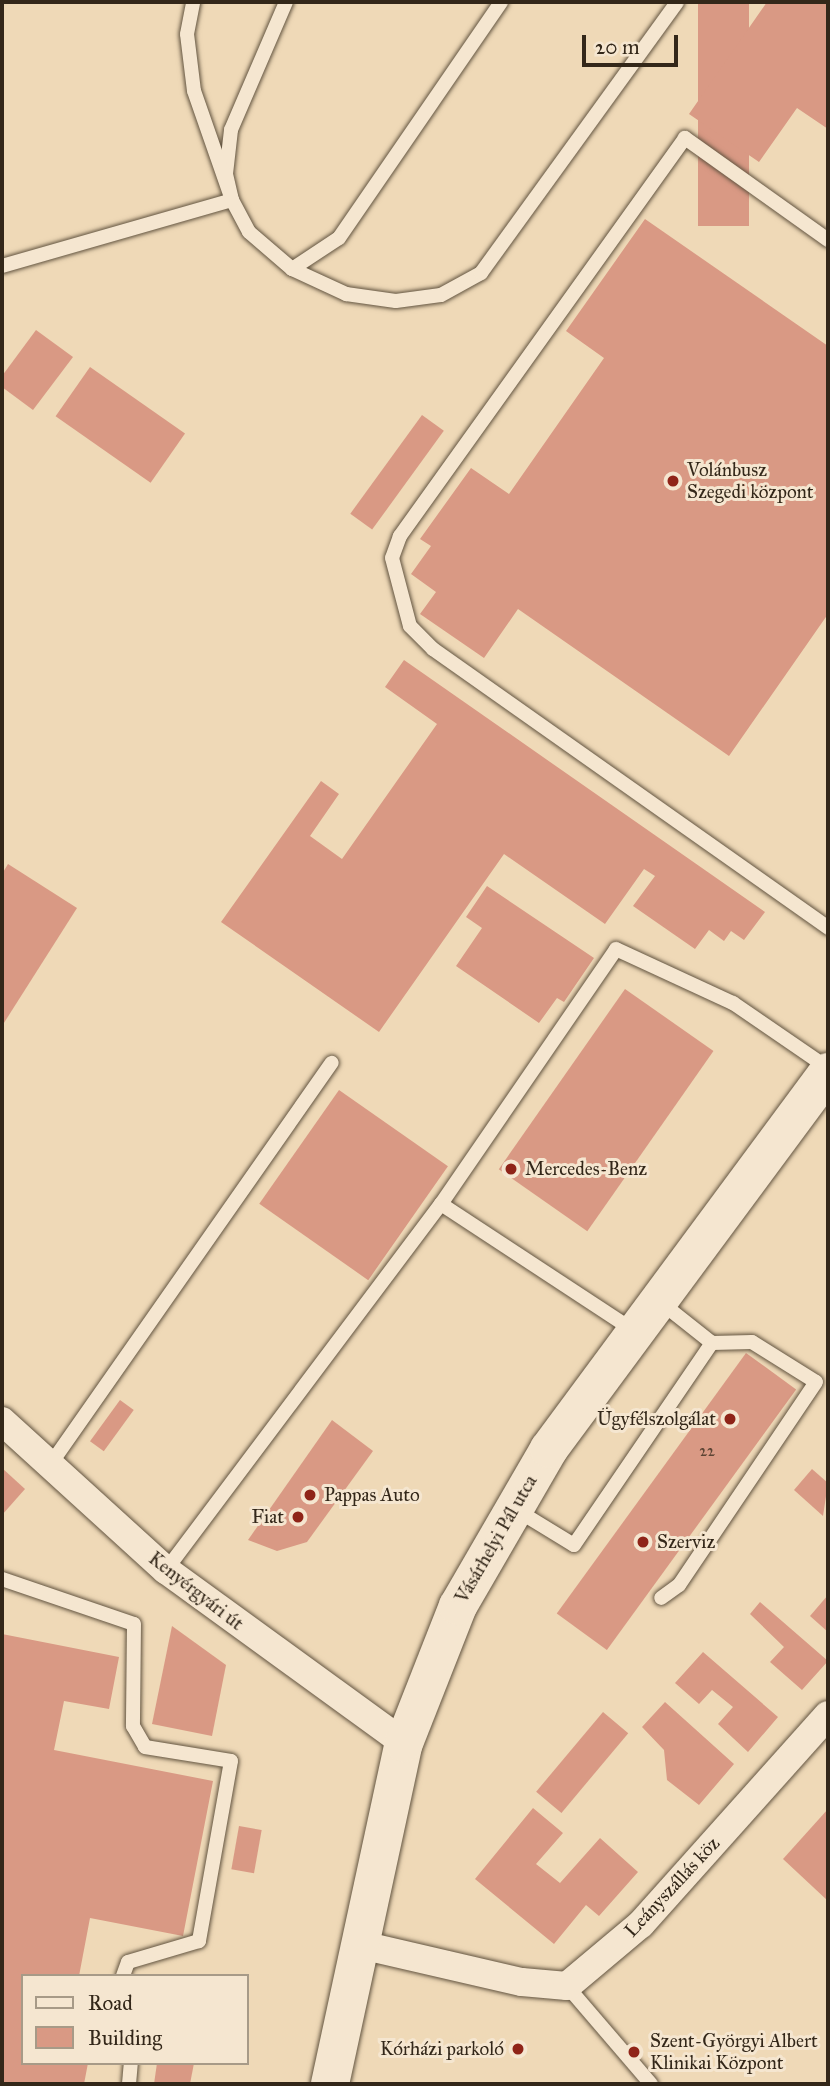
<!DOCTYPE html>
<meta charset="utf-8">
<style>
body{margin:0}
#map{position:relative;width:830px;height:2086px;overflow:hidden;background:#efd9b7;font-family:"IM FELL Great Primer",serif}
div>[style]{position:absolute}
.building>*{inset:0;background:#d99984;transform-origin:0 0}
.roads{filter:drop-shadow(0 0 2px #625440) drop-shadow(0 0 2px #625440)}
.lane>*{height:14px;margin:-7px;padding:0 7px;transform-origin:7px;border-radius:7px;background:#f5e6d0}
.street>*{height:28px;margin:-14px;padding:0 14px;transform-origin:14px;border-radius:14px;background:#f5e6d0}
.secondary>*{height:38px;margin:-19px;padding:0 19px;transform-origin:19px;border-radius:19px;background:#f5e6d0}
.dots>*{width:19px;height:19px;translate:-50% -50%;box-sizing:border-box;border:4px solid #f5e6d0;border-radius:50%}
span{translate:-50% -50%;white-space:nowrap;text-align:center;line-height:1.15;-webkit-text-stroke:6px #f5e6d0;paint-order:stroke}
.number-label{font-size:16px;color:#5c4434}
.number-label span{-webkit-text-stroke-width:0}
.poi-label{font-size:19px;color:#332719}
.left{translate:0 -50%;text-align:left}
.right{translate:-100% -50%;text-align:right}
.street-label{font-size:19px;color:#332719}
.frame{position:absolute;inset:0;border:4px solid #332719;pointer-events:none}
.legend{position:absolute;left:21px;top:1974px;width:228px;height:91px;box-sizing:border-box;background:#f5e6d0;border:2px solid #a79a87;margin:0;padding:9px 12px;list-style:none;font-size:21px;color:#332719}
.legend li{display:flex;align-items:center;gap:14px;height:35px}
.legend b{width:35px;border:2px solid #a79a87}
.scale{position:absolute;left:582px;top:35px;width:96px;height:32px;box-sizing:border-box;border:4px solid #332719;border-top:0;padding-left:9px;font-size:21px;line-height:24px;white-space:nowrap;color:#332719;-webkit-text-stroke:5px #f5e6d0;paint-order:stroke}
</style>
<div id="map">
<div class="building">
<div style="left:698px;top:2px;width:51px;height:224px"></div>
<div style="clip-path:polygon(767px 2px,828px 2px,828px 129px,797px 108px,759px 162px,689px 114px)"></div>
<div style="clip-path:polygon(645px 219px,828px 346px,828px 614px,729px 756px,518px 609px,484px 658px,420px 614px,436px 592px,411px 574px,431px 546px,420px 539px,471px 468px,509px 494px,604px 358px,566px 331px)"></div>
<div style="clip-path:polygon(36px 330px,73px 357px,33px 410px,2px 387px,2px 376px)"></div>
<div style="left:90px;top:367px;width:116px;height:60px;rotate:35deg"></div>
<div style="left:422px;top:415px;width:27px;height:122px;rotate:36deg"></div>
<div style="clip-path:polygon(404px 660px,765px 912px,744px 940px,731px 931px,724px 941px,709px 930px,695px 949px,633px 906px,655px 876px,644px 869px,605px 924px,504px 854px,379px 1032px,221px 922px,321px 781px,339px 794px,310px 836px,342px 859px,437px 724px,385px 687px)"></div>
<div style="clip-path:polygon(8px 864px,77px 908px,2px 1026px,2px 874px)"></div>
<div style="clip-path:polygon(487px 886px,594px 958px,564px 1002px,557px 998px,539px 1023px,456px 966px,482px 928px,466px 917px)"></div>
<div style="left:625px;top:989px;width:108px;height:220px;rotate:35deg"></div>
<div style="left:339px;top:1090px;width:133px;height:139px;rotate:35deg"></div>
<div style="left:746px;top:1353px;width:62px;height:322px;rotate:36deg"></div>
<div style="left:120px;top:1400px;width:17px;height:51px;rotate:36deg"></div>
<div style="clip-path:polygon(332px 1420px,373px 1451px,307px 1542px,277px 1551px,248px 1540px)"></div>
<div style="clip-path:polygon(2px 1468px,25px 1489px,2px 1515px)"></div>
<div style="clip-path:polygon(812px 1469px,828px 1483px,823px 1516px,794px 1490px)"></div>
<div style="clip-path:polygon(828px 1595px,828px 1632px,810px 1616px)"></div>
<div style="clip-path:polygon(760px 1602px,828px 1661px,802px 1690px,770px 1662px,784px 1647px,750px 1614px)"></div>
<div style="clip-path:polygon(172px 1626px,226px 1665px,212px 1736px,152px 1724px)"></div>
<div style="clip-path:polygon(2px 1634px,119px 1657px,109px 1709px,64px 1701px,54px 1750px,213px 1781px,183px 1936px,90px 1918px,79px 1976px,23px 1976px,23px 2063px,88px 2063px,84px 2084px,2px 2084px)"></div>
<div style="clip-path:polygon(703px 1652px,778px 1717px,748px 1752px,718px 1724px,733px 1707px,712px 1690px,699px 1704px,675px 1683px)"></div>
<div style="clip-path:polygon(665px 1702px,734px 1764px,699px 1805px,667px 1780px,664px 1750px,642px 1727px)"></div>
<div style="left:603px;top:1712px;width:33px;height:104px;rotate:40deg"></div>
<div style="clip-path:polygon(533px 1808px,563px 1833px,536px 1864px,560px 1883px,600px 1838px,638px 1872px,599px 1916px,586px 1905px,554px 1944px,475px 1879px)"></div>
<div style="clip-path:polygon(828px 1809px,828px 1901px,783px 1859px)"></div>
<div style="left:239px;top:1826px;width:23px;height:44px;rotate:10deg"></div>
<div style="clip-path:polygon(157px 2063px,194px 2063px,190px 2084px,154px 2084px)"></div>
</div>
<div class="roads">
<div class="lane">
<div style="left:286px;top:2px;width:139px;rotate:113.3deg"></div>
<div style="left:231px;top:130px;width:44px;rotate:96.5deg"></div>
<div style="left:226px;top:174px;width:27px;rotate:77deg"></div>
<div style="left:232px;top:200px;width:36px;rotate:62deg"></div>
<div style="left:249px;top:232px;width:57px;rotate:40.7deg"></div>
<div style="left:292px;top:269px;width:60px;rotate:24.8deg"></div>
<div style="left:346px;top:294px;width:50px;rotate:8deg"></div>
<div style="left:396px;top:301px;width:45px;rotate:-7.6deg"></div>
<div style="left:441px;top:295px;width:46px;rotate:-28.8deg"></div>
<div style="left:481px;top:273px;width:334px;rotate:-54.1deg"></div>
<div style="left:828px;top:240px;width:176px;rotate:-144.5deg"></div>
<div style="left:685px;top:138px;width:490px;rotate:125.6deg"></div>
<div style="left:400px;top:536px;width:23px;rotate:110deg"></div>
<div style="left:392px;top:558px;width:70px;rotate:75.2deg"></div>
<div style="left:410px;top:626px;width:33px;rotate:45deg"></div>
<div style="left:433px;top:649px;width:484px;rotate:35.2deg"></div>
<div style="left:2px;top:266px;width:239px;rotate:-16deg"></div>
<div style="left:232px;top:200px;width:115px;rotate:-109.2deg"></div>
<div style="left:194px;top:91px;width:57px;rotate:-97deg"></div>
<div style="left:187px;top:34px;width:33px;rotate:-79deg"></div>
<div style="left:292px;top:269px;width:56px;rotate:-33.4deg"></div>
<div style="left:339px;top:238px;width:286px;rotate:-55.5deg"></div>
<div style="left:441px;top:1204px;width:309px;rotate:-55.5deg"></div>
<div style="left:616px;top:949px;width:129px;rotate:24.8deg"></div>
<div style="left:733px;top:1003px;width:115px;rotate:34.4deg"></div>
<div style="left:659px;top:1301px;width:68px;rotate:38.4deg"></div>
<div style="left:712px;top:1343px;width:40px;rotate:-1.4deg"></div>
<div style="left:752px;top:1342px;width:75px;rotate:32deg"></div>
<div style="left:816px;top:1382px;width:245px;rotate:124deg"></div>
<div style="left:679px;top:1585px;width:22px;rotate:144deg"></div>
<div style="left:50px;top:1465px;width:491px;rotate:-55deg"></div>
<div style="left:515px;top:1509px;width:69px;rotate:31.4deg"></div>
<div style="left:574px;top:1545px;width:245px;rotate:-55.7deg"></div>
<div style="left:166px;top:1570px;width:458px;rotate:-53.1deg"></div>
<div style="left:441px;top:1204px;width:231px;rotate:33.3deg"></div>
<div style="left:2px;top:1579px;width:139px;rotate:18.8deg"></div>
<div style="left:134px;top:1624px;width:102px;rotate:90.6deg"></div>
<div style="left:133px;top:1726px;width:24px;rotate:60deg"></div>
<div style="left:145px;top:1747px;width:87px;rotate:9.2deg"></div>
<div style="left:231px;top:1761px;width:183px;rotate:100.1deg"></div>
<div style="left:199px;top:1941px;width:74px;rotate:163.5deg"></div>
<div style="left:128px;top:1962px;width:15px;rotate:110deg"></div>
<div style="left:567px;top:1986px;width:129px;rotate:49.4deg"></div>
<div style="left:129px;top:2084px;width:21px;rotate:-85deg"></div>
</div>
<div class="street">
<div style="left:2px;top:1421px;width:222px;rotate:42.3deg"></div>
<div style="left:166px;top:1570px;width:294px;rotate:36deg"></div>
<div style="left:357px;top:1944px;width:169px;rotate:13deg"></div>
<div style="left:522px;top:1982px;width:45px;rotate:5.1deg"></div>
<div style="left:567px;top:1986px;width:97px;rotate:-40deg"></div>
<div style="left:641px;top:1924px;width:280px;rotate:-48.2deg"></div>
</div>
<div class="secondary">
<div style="left:330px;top:2084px;width:349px;rotate:-77.8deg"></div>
<div style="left:404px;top:1743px;width:147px;rotate:-68.5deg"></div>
<div style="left:458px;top:1606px;width:181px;rotate:-59.9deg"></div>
<div style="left:549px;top:1449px;width:469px;rotate:-53.5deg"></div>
</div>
</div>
<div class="dots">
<div style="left:673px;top:481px;background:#8f2418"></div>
<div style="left:511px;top:1169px;background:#8f2418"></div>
<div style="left:730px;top:1419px;background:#8f2418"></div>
<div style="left:310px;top:1495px;background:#8f2418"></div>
<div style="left:298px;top:1517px;background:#8f2418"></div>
<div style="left:643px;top:1542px;background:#8f2418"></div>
<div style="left:518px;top:2049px;background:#8f2418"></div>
<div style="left:634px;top:2052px;background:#8f2418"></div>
</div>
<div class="number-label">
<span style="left:707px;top:1451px">22</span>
</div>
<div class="poi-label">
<span class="left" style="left:687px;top:481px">Volánbusz<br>Szegedi központ</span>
<span class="left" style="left:525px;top:1169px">Mercedes-Benz</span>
<span class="right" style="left:716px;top:1419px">Ügyfélszolgálat</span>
<span class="left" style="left:324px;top:1495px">Pappas Auto</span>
<span class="right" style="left:284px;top:1517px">Fiat</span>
<span class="left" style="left:657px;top:1542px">Szerviz</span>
<span class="left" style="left:650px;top:2052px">Szent-Györgyi Albert<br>Klinikai Központ</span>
<span class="right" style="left:504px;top:2049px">Kórházi parkoló</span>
</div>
<div class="street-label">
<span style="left:496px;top:1539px;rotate:-60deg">Vásárhelyi Pál utca</span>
<span style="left:196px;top:1591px;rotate:38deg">Kenyérgyári út</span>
<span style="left:672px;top:1887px;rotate:-47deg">Leányszállás köz</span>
</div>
<div class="frame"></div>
<ul class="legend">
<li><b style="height:9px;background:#f5e6d0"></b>Road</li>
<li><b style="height:19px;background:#d99984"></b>Building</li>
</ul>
<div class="scale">20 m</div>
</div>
